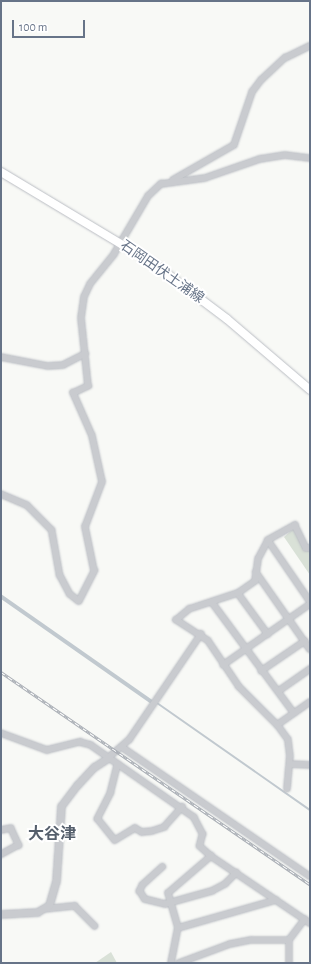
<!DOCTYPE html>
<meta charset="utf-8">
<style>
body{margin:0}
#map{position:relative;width:311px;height:964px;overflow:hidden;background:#f8f9f6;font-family:"Alegreya Sans","Noto Sans JP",sans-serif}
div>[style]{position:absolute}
.green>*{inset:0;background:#d9e1d7}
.water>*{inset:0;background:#c1c9cf;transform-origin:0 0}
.stream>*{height:1.5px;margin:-0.75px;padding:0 0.75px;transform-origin:0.75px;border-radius:0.75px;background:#c1c9cf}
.roads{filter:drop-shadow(0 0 1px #bbbec4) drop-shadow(0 0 1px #bbbec4)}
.minor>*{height:5.5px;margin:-2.75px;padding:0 2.75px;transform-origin:2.75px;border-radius:2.75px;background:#c9cbcf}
.tertiary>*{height:7px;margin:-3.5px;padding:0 3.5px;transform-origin:3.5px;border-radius:3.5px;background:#c9cbcf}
.secondary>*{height:8px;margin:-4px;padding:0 4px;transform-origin:4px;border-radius:4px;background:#fff}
.rail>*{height:3px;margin-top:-1.5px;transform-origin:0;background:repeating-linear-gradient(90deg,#fff 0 4.5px,#a8adb4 0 9px);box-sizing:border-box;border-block:1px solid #a8adb4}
span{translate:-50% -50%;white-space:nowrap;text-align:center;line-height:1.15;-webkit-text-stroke:4px #fff;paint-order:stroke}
.street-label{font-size:14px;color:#677488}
.quarter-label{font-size:16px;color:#555f6c;font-weight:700}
.frame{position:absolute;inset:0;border:2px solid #677488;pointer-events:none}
.scale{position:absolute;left:12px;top:20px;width:73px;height:18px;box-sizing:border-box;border:2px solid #677488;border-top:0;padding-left:5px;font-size:12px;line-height:14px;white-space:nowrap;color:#677488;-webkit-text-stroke:3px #fff;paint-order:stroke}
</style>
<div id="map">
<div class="green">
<div style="clip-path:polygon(293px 529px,310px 550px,310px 575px,284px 537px)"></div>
<div style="clip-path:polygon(111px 952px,117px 963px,95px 963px)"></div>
</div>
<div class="water">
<div style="left:1px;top:594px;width:187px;height:4px;rotate:35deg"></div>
</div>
<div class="stream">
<div style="left:156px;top:702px;width:188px;rotate:35deg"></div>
</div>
<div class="roads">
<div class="minor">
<div style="left:173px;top:180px;width:70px;rotate:-29.8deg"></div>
<div style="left:234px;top:145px;width:56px;rotate:-71.2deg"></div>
<div style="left:252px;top:92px;width:15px;rotate:-53deg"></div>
<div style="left:261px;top:80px;width:33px;rotate:-43deg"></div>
<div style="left:285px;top:58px;width:28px;rotate:-26deg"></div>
<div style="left:1px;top:357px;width:48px;rotate:10.8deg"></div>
<div style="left:48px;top:366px;width:15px;rotate:-4deg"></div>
<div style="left:63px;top:365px;width:25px;rotate:-27deg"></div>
<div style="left:1px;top:494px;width:28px;rotate:23deg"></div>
<div style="left:27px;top:505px;width:35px;rotate:45deg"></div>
<div style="left:52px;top:530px;width:46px;rotate:79.9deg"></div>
<div style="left:60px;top:575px;width:21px;rotate:62deg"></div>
<div style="left:70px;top:594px;width:11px;rotate:38deg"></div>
<div style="left:79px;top:601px;width:34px;rotate:-63deg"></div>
<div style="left:94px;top:571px;width:45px;rotate:-101.6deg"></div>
<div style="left:85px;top:527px;width:48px;rotate:-69.3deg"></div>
<div style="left:102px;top:482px;width:47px;rotate:-102.3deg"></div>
<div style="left:92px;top:436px;width:47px;rotate:-113.8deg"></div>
<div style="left:73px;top:393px;width:17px;rotate:-25deg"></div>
<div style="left:88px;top:386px;width:68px;rotate:-95.9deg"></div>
<div style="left:81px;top:318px;width:21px;rotate:-82deg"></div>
<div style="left:84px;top:297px;width:14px;rotate:-65deg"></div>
<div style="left:90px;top:284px;width:38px;rotate:-51deg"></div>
<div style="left:114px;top:254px;width:67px;rotate:-59.6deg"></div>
<div style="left:148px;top:196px;width:18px;rotate:-43deg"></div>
<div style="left:161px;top:184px;width:44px;rotate:-7.8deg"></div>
<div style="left:205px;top:178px;width:58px;rotate:-19.1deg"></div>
<div style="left:260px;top:159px;width:25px;rotate:-9deg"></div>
<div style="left:285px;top:155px;width:25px;rotate:7deg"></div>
<div style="left:268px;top:540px;width:74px;rotate:55.5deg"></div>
<div style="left:256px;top:572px;width:94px;rotate:55deg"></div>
<div style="left:238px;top:593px;width:51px;rotate:53.8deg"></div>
<div style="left:212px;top:602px;width:138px;rotate:53.5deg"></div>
<div style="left:223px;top:665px;width:106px;rotate:-35deg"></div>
<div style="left:261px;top:671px;width:53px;rotate:-34.3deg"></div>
<div style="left:280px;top:690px;width:37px;rotate:-35deg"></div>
<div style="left:277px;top:725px;width:40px;rotate:-34.9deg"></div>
<div style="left:1px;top:733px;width:49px;rotate:20.3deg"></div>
<div style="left:47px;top:750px;width:34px;rotate:-14deg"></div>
<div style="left:80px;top:742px;width:11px;rotate:15deg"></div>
<div style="left:91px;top:745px;width:126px;rotate:35deg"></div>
<div style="left:194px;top:817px;width:19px;rotate:62deg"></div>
<div style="left:203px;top:834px;width:12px;rotate:104deg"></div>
<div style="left:200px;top:846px;width:15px;rotate:42deg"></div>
<div style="left:211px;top:856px;width:120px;rotate:34.1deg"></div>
<div style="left:122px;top:747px;width:228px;rotate:34.5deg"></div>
<div style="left:108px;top:758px;width:28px;rotate:-41deg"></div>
<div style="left:129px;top:740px;width:128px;rotate:-55.8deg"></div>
<div style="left:118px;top:764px;width:30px;rotate:104deg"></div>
<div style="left:111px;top:793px;width:29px;rotate:117deg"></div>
<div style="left:98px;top:819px;width:27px;rotate:51deg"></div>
<div style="left:115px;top:840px;width:23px;rotate:-31deg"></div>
<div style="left:135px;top:828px;width:8px;rotate:30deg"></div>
<div style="left:142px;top:832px;width:10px;rotate:-6deg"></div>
<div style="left:152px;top:831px;width:13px;rotate:-18deg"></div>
<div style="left:164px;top:827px;width:27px;rotate:-48deg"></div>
<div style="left:290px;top:764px;width:20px;rotate:3deg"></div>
<div style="left:287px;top:789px;width:32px;rotate:-85deg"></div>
<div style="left:290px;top:757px;width:17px;rotate:-97deg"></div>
<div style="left:288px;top:740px;width:19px;rotate:-126deg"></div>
<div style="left:277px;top:725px;width:54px;rotate:-135deg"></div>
<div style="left:239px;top:687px;width:55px;rotate:-124deg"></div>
<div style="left:208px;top:641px;width:38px;rotate:-147deg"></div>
<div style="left:176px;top:620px;width:17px;rotate:-40deg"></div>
<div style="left:189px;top:609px;width:52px;rotate:-18.1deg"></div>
<div style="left:238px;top:593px;width:21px;rotate:-35deg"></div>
<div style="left:255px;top:581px;width:22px;rotate:-82deg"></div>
<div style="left:258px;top:559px;width:21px;rotate:-62deg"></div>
<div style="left:268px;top:540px;width:31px;rotate:-29deg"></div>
<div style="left:295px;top:525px;width:25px;rotate:64deg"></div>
<div style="left:306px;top:548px;width:4px"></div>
<div style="left:1px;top:830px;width:10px;rotate:-11deg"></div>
<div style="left:11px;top:828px;width:19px;rotate:65deg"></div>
<div style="left:19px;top:845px;width:21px;rotate:151deg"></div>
<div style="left:163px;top:867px;width:27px;rotate:138deg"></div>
<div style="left:143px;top:885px;width:7px;rotate:117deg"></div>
<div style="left:140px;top:891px;width:9px;rotate:58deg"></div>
<div style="left:145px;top:899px;width:21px;rotate:14deg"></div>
<div style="left:165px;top:904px;width:49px;rotate:-15.5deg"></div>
<div style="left:212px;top:891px;width:15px;rotate:-28deg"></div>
<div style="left:225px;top:884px;width:16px;rotate:-45deg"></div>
<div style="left:44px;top:909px;width:31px;rotate:-6deg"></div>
<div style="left:75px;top:906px;width:28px;rotate:45deg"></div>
<div style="left:178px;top:928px;width:102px;rotate:-15.9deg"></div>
<div style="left:171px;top:963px;width:36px;rotate:-79deg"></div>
<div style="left:178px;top:928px;width:36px;rotate:-106deg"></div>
<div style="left:168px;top:893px;width:57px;rotate:-40.7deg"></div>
<div style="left:179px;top:963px;width:54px;rotate:-20.4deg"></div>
<div style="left:230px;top:944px;width:21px;rotate:-11deg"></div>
<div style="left:251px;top:940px;width:38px"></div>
<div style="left:289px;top:963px;width:23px;rotate:-90deg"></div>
<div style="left:289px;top:940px;width:26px;rotate:-53deg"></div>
</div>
<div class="tertiary">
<div style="left:1px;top:914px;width:36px;rotate:-3deg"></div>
<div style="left:37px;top:912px;width:14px;rotate:-30deg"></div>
<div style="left:49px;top:905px;width:25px;rotate:-74deg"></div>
<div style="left:56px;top:881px;width:75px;rotate:-86.2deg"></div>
<div style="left:61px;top:806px;width:26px;rotate:-53deg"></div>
<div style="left:77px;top:785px;width:25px;rotate:-47deg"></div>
<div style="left:94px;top:767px;width:17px;rotate:-33deg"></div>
</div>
<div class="secondary">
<div style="left:1px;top:172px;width:179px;rotate:31deg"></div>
<div style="left:154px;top:264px;width:91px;rotate:37deg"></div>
<div style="left:227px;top:319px;width:109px;rotate:40.5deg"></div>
</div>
</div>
<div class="rail">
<div style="left:1px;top:672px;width:375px;rotate:34.5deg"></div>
</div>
<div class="street-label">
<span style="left:162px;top:272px;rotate:35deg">石岡田伏土浦線</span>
</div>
<div class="quarter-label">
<span style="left:52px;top:834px">大谷津</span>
</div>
<div class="frame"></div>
<div class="scale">100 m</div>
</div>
